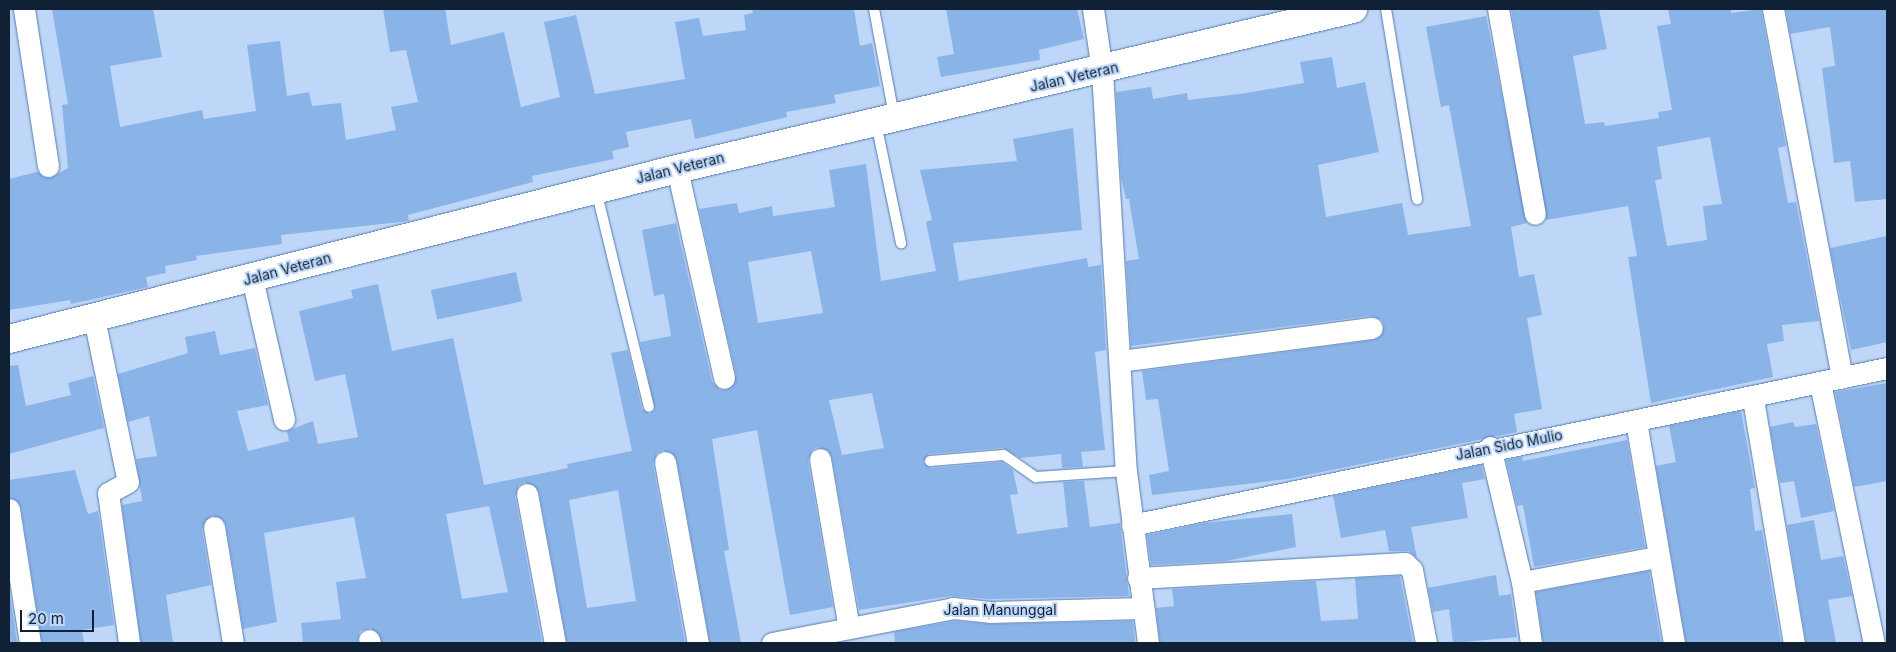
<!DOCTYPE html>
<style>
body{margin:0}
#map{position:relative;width:1896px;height:652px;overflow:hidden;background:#bed7f8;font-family:Inter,sans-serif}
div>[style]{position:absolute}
.building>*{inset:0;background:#8ab3e8;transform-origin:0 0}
.roads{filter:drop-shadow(0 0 1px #557bae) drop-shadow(0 0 1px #557bae)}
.lane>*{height:10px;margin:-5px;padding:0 5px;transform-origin:5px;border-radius:5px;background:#fff}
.street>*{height:21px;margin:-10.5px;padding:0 10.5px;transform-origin:10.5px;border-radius:10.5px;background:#fff}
.primary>*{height:28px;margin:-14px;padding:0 14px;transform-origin:14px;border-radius:14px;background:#fff}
span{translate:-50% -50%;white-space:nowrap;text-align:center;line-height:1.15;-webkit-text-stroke:4px #bed7f8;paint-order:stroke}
.street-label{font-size:14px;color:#112135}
.frame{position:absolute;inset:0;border:10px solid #112135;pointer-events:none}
.scale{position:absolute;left:20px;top:610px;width:74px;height:22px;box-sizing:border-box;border:2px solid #112135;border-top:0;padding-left:6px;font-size:15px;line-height:18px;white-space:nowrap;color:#112135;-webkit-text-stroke:4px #bed7f8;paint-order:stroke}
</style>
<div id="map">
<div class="building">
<div style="clip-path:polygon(52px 9px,153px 9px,162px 57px,110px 66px,120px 127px,202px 110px,204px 119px,256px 111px,247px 45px,280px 41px,287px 96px,309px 92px,312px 106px,341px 103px,346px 140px,396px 130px,391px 107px,418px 102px,406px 50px,390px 52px,383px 9px,445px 9px,451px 45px,504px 32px,521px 107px,560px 97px,544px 22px,576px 15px,595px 94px,685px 79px,675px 22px,699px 18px,703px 36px,746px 30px,744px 15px,753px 13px,752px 9px,854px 9px,860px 46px,872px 43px,880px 86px,834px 95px,836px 103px,786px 112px,787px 117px,695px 139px,691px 119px,626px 132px,629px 147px,612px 151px,614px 159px,532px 176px,533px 182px,408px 215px,409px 221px,281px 235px,282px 244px,196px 256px,197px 260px,165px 266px,166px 273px,146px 277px,148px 287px,71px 304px,70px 300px,9px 310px,9px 179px,37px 172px,50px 178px,68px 168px,62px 105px,68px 104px)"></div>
<div style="clip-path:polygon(946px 9px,1077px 9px,1084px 39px,1039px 50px,1040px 60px,941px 77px,937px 57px,954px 54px)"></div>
<div style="clip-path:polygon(evenodd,1511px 9px,1599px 9px,1607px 49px,1573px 56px,1585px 124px,1604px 122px,1605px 126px,1659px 118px,1658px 112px,1672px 110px,1657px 26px,1671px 24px,1668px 9px,1731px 9px,1731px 13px,1761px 9px,1786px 146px,1778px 148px,1788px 203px,1796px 202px,1819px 321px,1782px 325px,1784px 341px,1767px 344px,1773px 377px,1651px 403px,1628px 257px,1637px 256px,1628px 206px,1546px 220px,1511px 9px,1710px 137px,1722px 204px,1703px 206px,1707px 240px,1667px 246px,1655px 180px,1662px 179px,1657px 147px,1710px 137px)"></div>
<div style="clip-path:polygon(1887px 9px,1887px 199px,1855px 202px,1850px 161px,1834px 163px,1822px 68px,1835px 66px,1830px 27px,1790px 34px,1786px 10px)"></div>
<div style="clip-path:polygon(1486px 16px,1527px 223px,1511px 227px,1519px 277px,1534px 274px,1542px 315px,1527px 318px,1542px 409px,1514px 414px,1517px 432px,1288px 479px,1152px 495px,1149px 475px,1169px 471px,1158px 399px,1146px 400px,1142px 371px,1374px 340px,1384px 327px,1382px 320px,1370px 316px,1131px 346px,1126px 261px,1139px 259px,1129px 199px,1126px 199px,1121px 178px,1116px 92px,1151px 87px,1153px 99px,1187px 93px,1188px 100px,1247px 93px,1304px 83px,1300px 62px,1332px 57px,1337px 88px,1365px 82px,1379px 152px,1318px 165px,1326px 217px,1402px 203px,1408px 235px,1471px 226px,1449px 105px,1441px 107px,1426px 27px)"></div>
<div style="clip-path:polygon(evenodd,1073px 128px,1082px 230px,953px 243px,959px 281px,1087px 258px,1088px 267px,1101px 265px,1106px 350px,1095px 352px,1105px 450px,1081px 452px,1083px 467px,1062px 468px,1061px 454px,1020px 458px,1003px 448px,929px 454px,923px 462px,931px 468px,1002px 462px,1013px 470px,1018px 494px,1010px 495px,1017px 534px,1068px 527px,1063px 482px,1084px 481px,1090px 527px,1120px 523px,1129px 596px,991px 599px,951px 596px,859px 610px,832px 457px,818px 447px,812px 450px,808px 461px,833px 607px,790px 615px,757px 430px,712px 439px,729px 550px,724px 551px,741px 643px,710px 643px,677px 460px,663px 450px,657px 453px,653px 464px,685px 643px,567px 643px,539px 492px,525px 482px,519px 485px,515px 496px,542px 643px,382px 643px,371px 628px,360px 631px,357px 643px,303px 643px,301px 623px,341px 619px,336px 582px,366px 578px,354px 517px,264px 533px,277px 622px,243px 629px,226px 525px,212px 515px,202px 529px,211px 585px,166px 595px,173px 643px,141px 643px,122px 505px,142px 501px,136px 459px,157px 456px,149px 416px,128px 422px,118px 374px,188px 353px,185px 337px,215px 331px,220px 355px,255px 348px,268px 405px,237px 411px,248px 451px,289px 441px,287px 431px,313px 421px,318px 444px,358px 437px,345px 374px,315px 381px,299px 311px,353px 298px,351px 290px,378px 284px,392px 351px,453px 338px,484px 485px,568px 468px,567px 464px,632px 451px,611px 353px,628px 350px,642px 409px,650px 414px,655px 409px,640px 342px,671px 336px,664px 294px,654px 296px,642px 230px,676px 223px,712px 381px,720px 390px,727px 390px,736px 375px,699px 209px,737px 203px,739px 213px,772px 206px,773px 216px,835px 207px,829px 170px,866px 164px,881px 281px,936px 271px,926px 222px,932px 220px,920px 170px,1017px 161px,1013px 139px,1073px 128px,811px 251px,823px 313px,758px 323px,748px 262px,811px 251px,1073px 128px,872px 393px,884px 448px,842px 455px,829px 400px,872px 393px,1073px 128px,618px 490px,636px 601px,587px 608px,569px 500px,618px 490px,1073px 128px,489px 506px,508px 592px,462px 599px,446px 514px,489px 506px)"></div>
<div style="clip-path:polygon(1887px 236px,1887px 342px,1851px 350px,1830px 248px)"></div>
<div style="left:516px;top:272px;width:30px;height:87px;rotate:78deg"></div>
<div style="clip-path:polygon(18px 365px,26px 406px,71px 395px,68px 383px,93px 376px,104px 428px,9px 454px,9px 366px)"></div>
<div style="clip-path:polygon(1887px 383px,1887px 481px,1854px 487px,1835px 392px)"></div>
<div style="clip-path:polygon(1741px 411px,1755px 488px,1750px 489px,1755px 531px,1762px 530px,1781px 643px,1686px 643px,1656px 466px,1676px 462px,1669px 426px)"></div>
<div style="clip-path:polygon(1793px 422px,1795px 427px,1816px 424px,1834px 511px,1801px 518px,1794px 481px,1780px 483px,1770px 427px)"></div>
<div style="clip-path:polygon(1627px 440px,1645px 547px,1534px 567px,1523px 505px,1517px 506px,1506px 460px,1522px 457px,1523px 461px)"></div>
<div style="clip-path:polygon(1481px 465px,1485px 479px,1462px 483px,1468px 518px,1411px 527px,1417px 558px,1409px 551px,1389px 551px,1385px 530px,1341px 538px,1333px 496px)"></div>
<div style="clip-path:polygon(75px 470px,88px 514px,98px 511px,114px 625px,82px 630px,84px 643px,42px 643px,21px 507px,9px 497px,9px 480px)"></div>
<div style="clip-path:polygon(1292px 514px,1296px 547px,1226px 561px,1151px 565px,1147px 535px,1204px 523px)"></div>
<div style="clip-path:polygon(1814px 520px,1821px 560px,1843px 556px,1852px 596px,1828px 600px,1836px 643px,1806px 643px,1787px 525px)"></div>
<div style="clip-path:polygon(1649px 571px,1661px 643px,1543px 643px,1536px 592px)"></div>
<div style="clip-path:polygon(1496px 575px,1499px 596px,1511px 594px,1517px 637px,1453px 643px,1449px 609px,1433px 612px,1428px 588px)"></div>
<div style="clip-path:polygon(1400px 576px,1413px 643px,1160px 643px,1156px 608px,1174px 606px,1172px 589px,1316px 581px,1321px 621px,1358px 619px,1355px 578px)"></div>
<div style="clip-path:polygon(9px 588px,17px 643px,9px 643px)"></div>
<div style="clip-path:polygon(954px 621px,990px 624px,1133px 621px,1135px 643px,895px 643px,894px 632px)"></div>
</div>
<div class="roads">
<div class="lane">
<div style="left:874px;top:9px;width:109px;rotate:79.4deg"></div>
<div style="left:1386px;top:9px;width:193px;rotate:80.7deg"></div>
<div style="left:876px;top:123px;width:123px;rotate:78.2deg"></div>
<div style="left:596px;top:190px;width:223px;rotate:76.3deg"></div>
<div style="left:930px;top:461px;width:74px;rotate:-4.6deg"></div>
<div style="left:1004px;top:455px;width:39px;rotate:35deg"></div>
<div style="left:1036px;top:477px;width:90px;rotate:-3.8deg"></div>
</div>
<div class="street">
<div style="left:24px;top:9px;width:159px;rotate:81.3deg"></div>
<div style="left:1093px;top:9px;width:63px;rotate:81.7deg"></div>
<div style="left:1102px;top:71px;width:401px;rotate:86.6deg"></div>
<div style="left:1126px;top:471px;width:173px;rotate:82.7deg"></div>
<div style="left:1498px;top:9px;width:208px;rotate:79.8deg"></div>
<div style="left:1773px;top:9px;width:375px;rotate:79.4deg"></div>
<div style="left:677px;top:169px;width:214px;rotate:77.3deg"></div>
<div style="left:252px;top:278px;width:145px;rotate:77.2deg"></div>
<div style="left:94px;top:318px;width:167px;rotate:78.3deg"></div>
<div style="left:128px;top:482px;width:23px;rotate:151deg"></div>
<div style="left:108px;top:493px;width:151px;rotate:82deg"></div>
<div style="left:1120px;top:361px;width:254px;rotate:-7.5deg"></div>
<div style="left:1820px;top:383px;width:266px;rotate:78.3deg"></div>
<div style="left:1753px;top:399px;width:247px;rotate:80.5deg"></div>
<div style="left:1636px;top:421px;width:225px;rotate:80.3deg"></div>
<div style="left:1490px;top:447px;width:139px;rotate:76.7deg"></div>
<div style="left:1522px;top:582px;width:62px;rotate:81.6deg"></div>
<div style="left:820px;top:459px;width:171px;rotate:80.3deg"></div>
<div style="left:665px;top:462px;width:184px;rotate:79.7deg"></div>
<div style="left:527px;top:494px;width:152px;rotate:79.4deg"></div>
<div style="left:9px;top:509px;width:136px;rotate:81.1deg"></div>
<div style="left:1132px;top:525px;width:771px;rotate:-11.75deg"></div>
<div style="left:214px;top:527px;width:118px;rotate:80.7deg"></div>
<div style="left:1138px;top:578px;width:267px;rotate:-3.2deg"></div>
<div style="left:1405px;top:563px;width:10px;rotate:45deg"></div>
<div style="left:1412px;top:570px;width:74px;rotate:79.1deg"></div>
<div style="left:1522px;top:582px;width:137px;rotate:-10.5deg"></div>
<div style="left:369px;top:640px;width:3px;rotate:72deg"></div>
<div style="left:772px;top:643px;width:184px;rotate:-10.9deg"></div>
<div style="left:953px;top:608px;width:37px;rotate:6deg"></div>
<div style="left:990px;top:612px;width:152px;rotate:-1.5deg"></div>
</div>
<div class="primary">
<div style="left:9px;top:339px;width:689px;rotate:-14.28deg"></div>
<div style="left:677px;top:169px;width:695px;rotate:-13.32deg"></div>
</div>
</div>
<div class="street-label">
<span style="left:1074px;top:77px;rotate:-13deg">Jalan Veteran</span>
<span style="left:680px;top:168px;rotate:-14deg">Jalan Veteran</span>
<span style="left:287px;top:269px;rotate:-15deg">Jalan Veteran</span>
<span style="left:1509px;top:445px;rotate:-11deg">Jalan Sido Mulio</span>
<span style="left:1000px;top:610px">Jalan Manunggal</span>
</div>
<div class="frame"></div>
<div class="scale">20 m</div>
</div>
